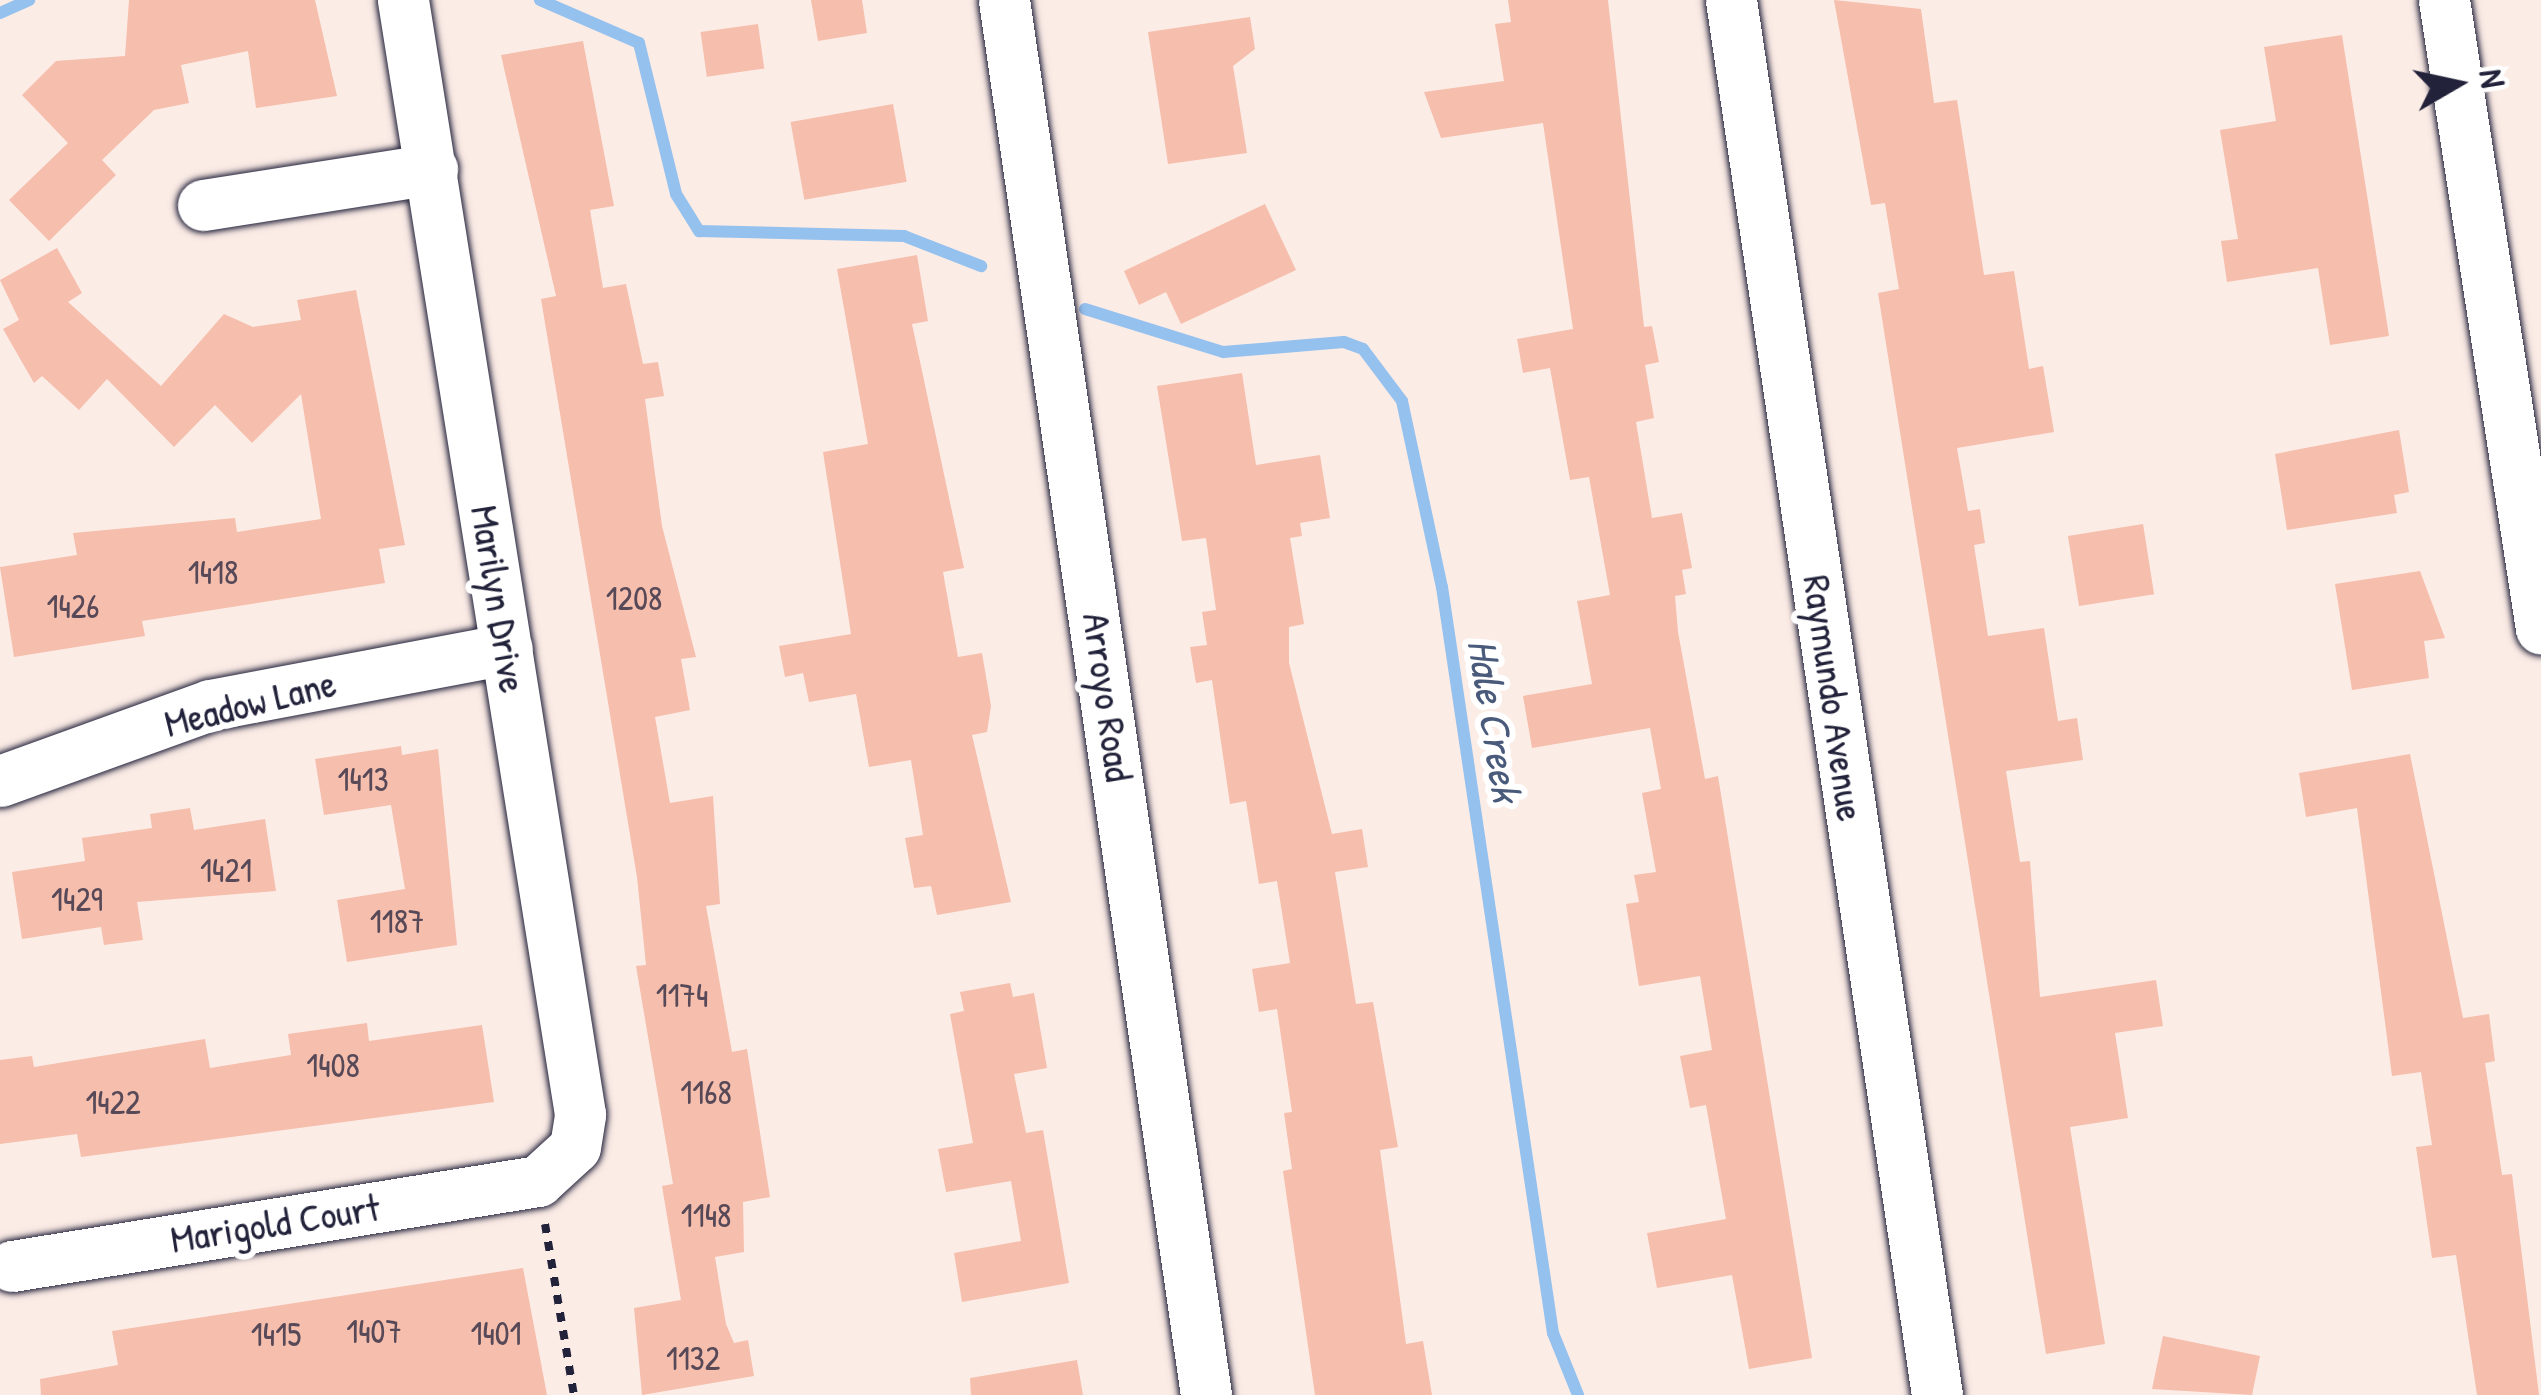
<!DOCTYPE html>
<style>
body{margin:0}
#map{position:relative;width:2541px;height:1395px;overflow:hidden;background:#fcece6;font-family:"Patrick Hand",sans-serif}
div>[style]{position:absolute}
.stream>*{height:12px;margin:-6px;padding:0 6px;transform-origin:6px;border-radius:6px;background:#95c1ee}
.building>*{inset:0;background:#f6beac;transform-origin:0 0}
.path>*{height:8px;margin-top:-4px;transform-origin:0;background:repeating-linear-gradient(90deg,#22223b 0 9px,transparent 0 18px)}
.roads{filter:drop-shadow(0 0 3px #22223b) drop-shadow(0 0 3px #22223b)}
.minor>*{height:51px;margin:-25.5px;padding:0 25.5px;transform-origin:25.5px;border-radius:25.5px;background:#fff}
span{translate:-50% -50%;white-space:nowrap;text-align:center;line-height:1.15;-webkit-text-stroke:12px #fff;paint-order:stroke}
.number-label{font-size:33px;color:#574957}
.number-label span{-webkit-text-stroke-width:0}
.street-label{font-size:39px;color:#22223b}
.water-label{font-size:42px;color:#4a5a7a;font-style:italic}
.north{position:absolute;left:2397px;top:24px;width:120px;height:120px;-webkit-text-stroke:9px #fff;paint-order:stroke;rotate:81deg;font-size:33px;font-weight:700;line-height:48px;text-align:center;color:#22223b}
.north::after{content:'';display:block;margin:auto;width:42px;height:54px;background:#22223b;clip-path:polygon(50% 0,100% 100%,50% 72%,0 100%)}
</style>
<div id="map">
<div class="stream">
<div style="left:540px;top:0;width:108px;rotate:23.5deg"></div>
<div style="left:639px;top:43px;width:155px;rotate:76.2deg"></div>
<div style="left:676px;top:194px;width:44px;rotate:58.1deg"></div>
<div style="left:699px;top:231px;width:205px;rotate:1.4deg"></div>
<div style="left:904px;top:236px;width:83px;rotate:21.3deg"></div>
<div style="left:0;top:13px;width:32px;rotate:-24deg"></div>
<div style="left:1085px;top:309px;width:145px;rotate:17.3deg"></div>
<div style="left:1223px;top:352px;width:121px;rotate:-4.7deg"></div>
<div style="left:1344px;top:342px;width:20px;rotate:20deg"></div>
<div style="left:1363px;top:349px;width:65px;rotate:53.1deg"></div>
<div style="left:1402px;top:401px;width:190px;rotate:77.9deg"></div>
<div style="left:1442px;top:587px;width:754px;rotate:81.54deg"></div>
<div style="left:1553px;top:1333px;width:67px;rotate:68deg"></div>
</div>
<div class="building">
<div style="clip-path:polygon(129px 0,315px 0,337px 96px,256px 108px,248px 51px,181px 65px,189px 103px,154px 110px,102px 160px,116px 175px,49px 241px,9px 200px,68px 143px,22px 95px,56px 61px,125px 56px)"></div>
<div style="clip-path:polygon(811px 0,862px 0,867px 33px,818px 41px)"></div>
<div style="clip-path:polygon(1508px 0,1608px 0,1644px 327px,1652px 326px,1659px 362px,1645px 365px,1654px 418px,1636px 422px,1652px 518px,1682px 513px,1692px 568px,1682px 570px,1686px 594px,1675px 596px,1678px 632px,1705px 779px,1718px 776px,1812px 1358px,1749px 1369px,1732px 1275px,1657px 1288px,1647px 1233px,1726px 1219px,1706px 1105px,1690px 1108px,1680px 1056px,1712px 1050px,1700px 976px,1639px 986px,1626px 904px,1639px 902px,1634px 875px,1656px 872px,1642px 793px,1661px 789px,1650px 728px,1532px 748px,1523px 696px,1592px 684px,1577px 601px,1610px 595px,1589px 477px,1570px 480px,1550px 368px,1523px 373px,1517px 339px,1573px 329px,1543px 123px,1441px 138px,1424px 92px,1504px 81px,1495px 24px,1511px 22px)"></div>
<div style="clip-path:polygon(1834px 0,1921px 9px,1934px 103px,1957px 100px,1984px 275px,2014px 271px,2029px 369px,2043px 366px,2054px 432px,1957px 448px,1968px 511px,1980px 509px,1985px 543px,1974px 545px,1988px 636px,2044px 628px,2058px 721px,2077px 718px,2083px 760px,2006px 771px,2020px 862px,2030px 861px,2040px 997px,2156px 980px,2163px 1026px,2115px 1033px,2128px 1118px,2070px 1127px,2105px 1344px,2046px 1354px,1878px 293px,1899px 289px,1885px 203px,1871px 205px)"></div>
<div style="clip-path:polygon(1250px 17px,1255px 49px,1233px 66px,1247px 153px,1168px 164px,1148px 32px)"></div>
<div style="left:758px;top:24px;width:45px;height:58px;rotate:82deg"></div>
<div style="clip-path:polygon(2342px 35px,2389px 336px,2330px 345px,2318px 268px,2227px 282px,2221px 241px,2238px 239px,2220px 130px,2276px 121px,2264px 47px)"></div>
<div style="clip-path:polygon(583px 41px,614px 206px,590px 210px,603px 288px,626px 284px,643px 364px,658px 362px,664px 396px,645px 399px,662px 526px,696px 657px,681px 659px,690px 710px,655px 717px,670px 803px,713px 796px,720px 904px,706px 906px,732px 1052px,747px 1049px,770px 1197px,743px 1202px,744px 1252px,715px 1257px,726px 1324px,734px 1343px,748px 1340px,754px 1376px,642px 1395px,634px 1308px,681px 1300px,662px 1186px,673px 1184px,636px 966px,646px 965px,637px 877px,541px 299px,556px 296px,501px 55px)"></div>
<div style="left:893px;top:104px;width:79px;height:104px;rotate:80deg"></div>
<div style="clip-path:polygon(1265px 204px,1296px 270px,1181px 324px,1166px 292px,1139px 305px,1124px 271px)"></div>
<div style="clip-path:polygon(57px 248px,82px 293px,68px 302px,161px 386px,224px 314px,253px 327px,301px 320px,297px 300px,356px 290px,405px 545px,379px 549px,385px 583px,142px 621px,145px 636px,14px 657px,0 567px,77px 555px,73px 533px,235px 518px,237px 532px,321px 519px,301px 394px,252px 443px,215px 405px,174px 447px,107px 379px,79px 410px,42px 376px,34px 383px,3px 329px,19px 320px,0 280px)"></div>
<div style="clip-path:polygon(917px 255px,928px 321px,912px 324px,964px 568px,943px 572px,958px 657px,982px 653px,991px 706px,987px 732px,972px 735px,1011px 902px,937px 915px,931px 886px,914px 888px,905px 838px,923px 835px,911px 760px,869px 767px,856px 694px,809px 702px,803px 673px,785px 677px,779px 646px,851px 634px,823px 452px,868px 444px,837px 269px)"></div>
<div style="clip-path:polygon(1242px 373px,1256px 465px,1320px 455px,1330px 518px,1300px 523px,1302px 536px,1290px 538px,1304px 624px,1289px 627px,1289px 663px,1332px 834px,1362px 829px,1368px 867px,1335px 872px,1356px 1004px,1373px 1002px,1398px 1147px,1380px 1150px,1406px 1344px,1423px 1341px,1432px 1395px,1315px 1395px,1283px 1171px,1292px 1169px,1284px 1113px,1292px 1112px,1277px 1009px,1259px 1012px,1252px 969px,1290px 963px,1277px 881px,1259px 884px,1246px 801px,1230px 804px,1212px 680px,1196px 683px,1190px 647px,1207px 645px,1202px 612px,1216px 610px,1206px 538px,1182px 541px,1157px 386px)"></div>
<div style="clip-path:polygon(2399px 430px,2409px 492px,2394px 495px,2397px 513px,2287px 530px,2275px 454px)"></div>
<div style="left:2143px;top:524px;width:71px;height:76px;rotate:81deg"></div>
<div style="clip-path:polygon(2420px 571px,2445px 638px,2424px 641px,2429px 678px,2352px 690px,2335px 584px)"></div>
<div style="clip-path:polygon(401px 746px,402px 755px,438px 749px,457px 945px,347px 962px,337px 900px,405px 889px,391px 805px,324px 815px,315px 759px)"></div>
<div style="clip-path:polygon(2410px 754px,2463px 1018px,2489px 1014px,2495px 1061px,2485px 1063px,2502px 1175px,2512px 1174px,2539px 1395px,2477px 1395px,2456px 1255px,2432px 1258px,2416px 1147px,2432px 1145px,2421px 1072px,2392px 1076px,2357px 808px,2306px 817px,2299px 773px)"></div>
<div style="clip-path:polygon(190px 808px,194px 830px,265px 819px,276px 891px,137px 902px,143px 940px,104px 945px,101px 927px,22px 939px,12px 872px,85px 861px,82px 838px,152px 828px,150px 814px)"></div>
<div style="clip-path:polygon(1010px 983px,1013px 997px,1034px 993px,1047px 1068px,1014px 1074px,1026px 1133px,1043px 1130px,1069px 1283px,962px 1302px,954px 1253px,1021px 1241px,1011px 1181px,946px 1192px,938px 1149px,973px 1143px,950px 1014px,964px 1011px,960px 992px)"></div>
<div style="clip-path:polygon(367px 1023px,369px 1041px,482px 1025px,494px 1102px,81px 1157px,77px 1134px,0 1144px,0 1060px,32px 1056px,34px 1067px,205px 1039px,210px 1068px,291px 1055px,288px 1034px)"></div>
<div style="clip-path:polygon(523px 1268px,547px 1395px,41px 1395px,40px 1379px,118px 1365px,112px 1331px)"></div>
<div style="clip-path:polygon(2163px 1336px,2260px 1356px,2252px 1395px,2152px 1389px)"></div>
<div style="clip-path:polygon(1077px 1360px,1083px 1395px,971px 1395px,970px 1378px)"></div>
</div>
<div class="path">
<div style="left:545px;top:1224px;width:173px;rotate:80.4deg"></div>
</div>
<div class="roads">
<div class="minor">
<div style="left:1004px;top:0;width:1410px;rotate:81.76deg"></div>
<div style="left:1731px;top:0;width:1410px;rotate:81.6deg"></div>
<div style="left:2444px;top:0;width:636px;rotate:81.23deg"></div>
<div style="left:203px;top:205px;width:232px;rotate:-8.9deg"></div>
<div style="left:0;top:781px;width:223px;rotate:-19.9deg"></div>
<div style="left:210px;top:705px;width:302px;rotate:-10.7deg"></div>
<div style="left:12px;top:1266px;width:533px;rotate:-9.18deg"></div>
<div style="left:538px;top:1181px;width:50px;rotate:-42.6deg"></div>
<div style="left:575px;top:1147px;width:33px;rotate:-81deg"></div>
<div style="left:580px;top:1114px;width:1128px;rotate:-99.03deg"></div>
</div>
</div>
<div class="number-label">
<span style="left:213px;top:573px">1418</span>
<span style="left:634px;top:599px">1208</span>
<span style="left:73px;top:607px">1426</span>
<span style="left:363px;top:780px">1413</span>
<span style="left:226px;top:871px">1421</span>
<span style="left:77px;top:900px">1429</span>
<span style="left:397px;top:922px">1187</span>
<span style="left:682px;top:996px">1174</span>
<span style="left:333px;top:1066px">1408</span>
<span style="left:706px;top:1093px">1168</span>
<span style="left:113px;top:1103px">1422</span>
<span style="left:706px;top:1216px">1148</span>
<span style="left:374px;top:1332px">1407</span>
<span style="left:496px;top:1334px">1401</span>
<span style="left:276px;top:1335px">1415</span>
<span style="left:693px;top:1359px">1132</span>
</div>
<div class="street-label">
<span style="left:499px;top:599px;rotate:81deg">Marilyn Drive</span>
<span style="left:1108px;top:697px;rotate:82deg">Arroyo Road</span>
<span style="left:1834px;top:698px;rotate:82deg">Raymundo Avenue</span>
<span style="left:250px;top:703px;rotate:-14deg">Meadow Lane</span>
<span style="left:275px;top:1223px;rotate:-9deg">Marigold Court</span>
</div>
<div class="water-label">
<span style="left:1495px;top:720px;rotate:81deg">Hale Creek</span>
</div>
<div class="north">N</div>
</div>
